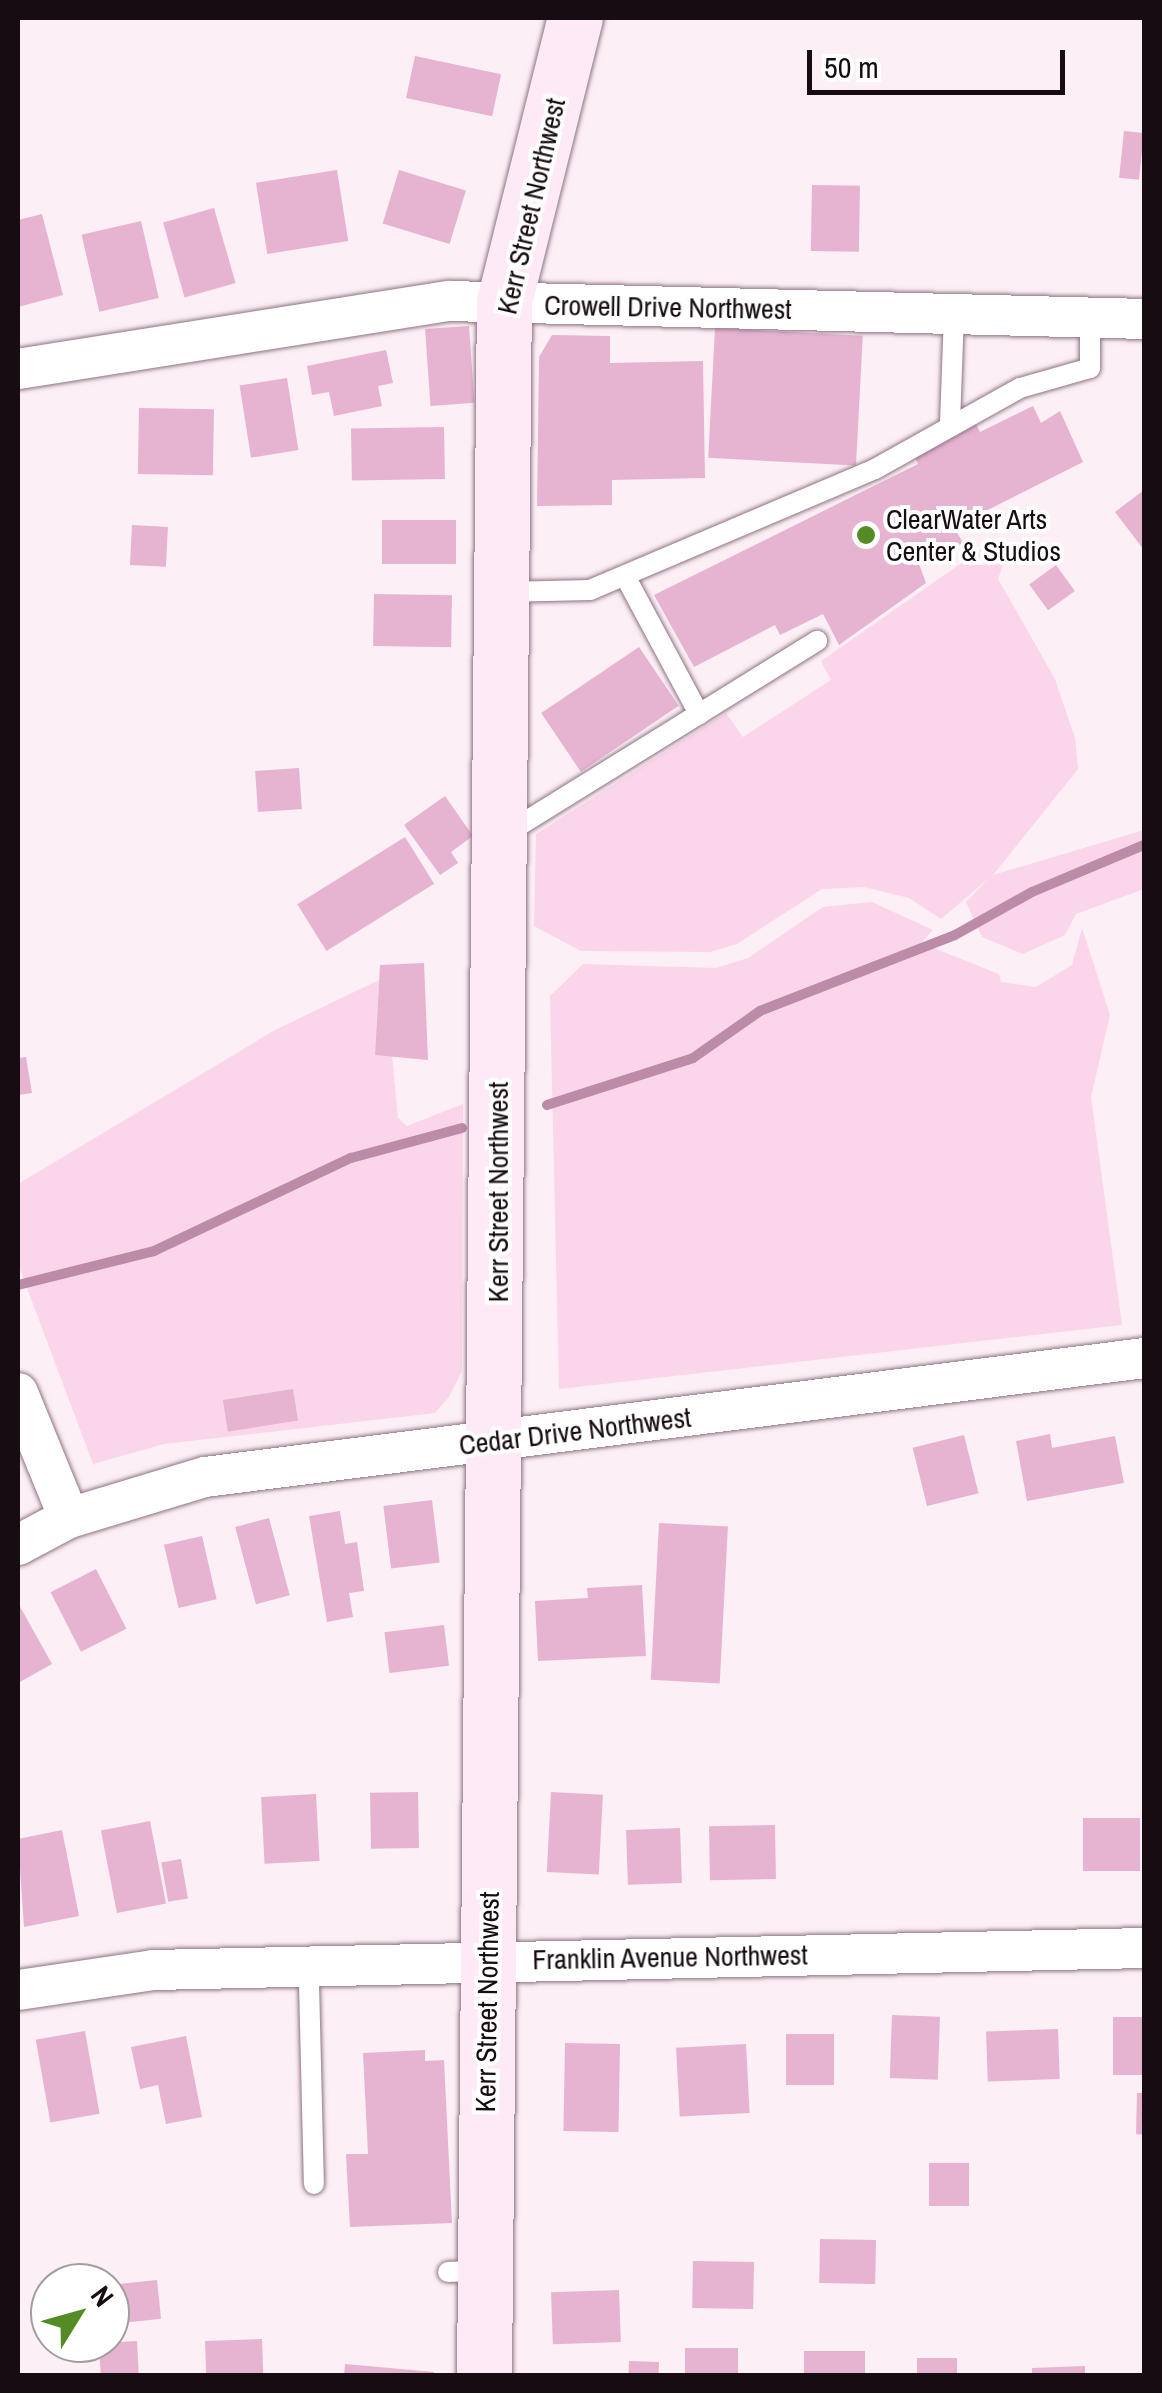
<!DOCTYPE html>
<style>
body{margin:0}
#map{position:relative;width:1162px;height:2393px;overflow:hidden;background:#fceff6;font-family:"Archivo Narrow",sans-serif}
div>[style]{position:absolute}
.green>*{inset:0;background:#fbd5ea}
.stream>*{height:10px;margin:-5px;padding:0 5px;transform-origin:5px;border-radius:5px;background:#bb8ba7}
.building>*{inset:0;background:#e6b4d1;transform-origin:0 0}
.roads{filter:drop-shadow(0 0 2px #8e7382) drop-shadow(0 0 2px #8e7382)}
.lane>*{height:20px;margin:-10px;padding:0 10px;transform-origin:10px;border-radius:10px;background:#fff}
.street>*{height:40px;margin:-20px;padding:0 20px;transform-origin:20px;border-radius:20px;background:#fff}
.secondary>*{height:55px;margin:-27.5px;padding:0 27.5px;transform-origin:27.5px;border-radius:27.5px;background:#feeaf6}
.dots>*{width:28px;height:28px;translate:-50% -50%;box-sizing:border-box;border:5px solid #fff;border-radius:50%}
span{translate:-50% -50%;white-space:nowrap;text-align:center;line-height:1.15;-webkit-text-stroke:8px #fff;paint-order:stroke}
.street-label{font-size:28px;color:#160c12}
.poi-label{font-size:28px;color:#160c12}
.left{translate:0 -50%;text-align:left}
.frame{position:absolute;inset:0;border:20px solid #160c12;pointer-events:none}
.north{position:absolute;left:30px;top:2263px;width:100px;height:100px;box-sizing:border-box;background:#fff;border:2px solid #a29ea0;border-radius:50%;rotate:53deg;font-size:28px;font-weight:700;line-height:40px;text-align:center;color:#160c12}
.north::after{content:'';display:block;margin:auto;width:35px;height:45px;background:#558b24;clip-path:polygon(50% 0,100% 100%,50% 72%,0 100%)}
.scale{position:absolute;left:807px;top:50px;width:258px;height:45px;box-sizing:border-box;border:5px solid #160c12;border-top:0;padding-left:12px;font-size:30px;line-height:35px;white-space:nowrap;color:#160c12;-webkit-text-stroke:8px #fff;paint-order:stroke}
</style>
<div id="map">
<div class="green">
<div style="clip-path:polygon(996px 539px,1006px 556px,998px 579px,1055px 679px,1075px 738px,1078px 769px,993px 875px,1144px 830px,1144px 889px,1076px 914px,1065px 935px,1023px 954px,982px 937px,966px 902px,988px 879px,941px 919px,909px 898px,864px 887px,822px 889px,737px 944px,710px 952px,581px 951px,534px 926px,536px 834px,726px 713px,743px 737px,831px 680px,821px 661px)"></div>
<div style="clip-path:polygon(872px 902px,933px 930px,921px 943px,999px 974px,1001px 982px,1036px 987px,1072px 965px,1082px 928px,1110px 1015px,1091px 1097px,1122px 1325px,559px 1389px,550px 996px,583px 964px,716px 968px,748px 958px,823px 907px)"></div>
<div style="clip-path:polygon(379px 980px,375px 1054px,392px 1056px,398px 1118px,407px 1126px,463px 1104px,462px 1371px,449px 1397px,435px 1413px,164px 1444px,93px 1464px,18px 1264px,18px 1184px,275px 1030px)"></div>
</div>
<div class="stream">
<div style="left:547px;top:1105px;width:153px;rotate:-17.8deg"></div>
<div style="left:693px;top:1058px;width:82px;rotate:-35deg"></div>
<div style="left:760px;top:1011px;width:209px;rotate:-21.3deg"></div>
<div style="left:955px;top:935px;width:88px;rotate:-29.2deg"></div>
<div style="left:1032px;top:892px;width:121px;rotate:-22.8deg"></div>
<div style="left:18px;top:1285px;width:140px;rotate:-14deg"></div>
<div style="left:154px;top:1251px;width:218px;rotate:-25.3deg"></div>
<div style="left:351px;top:1158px;width:115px;rotate:-15.1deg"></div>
</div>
<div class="building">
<div style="left:415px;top:56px;width:88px;height:43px;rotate:12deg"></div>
<div style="left:1124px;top:131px;width:20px;height:47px;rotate:6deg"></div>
<div style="left:337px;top:170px;width:72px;height:82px;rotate:81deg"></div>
<div style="left:399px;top:170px;width:70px;height:56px;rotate:17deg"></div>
<div style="left:812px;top:185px;width:48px;height:66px;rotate:1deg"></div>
<div style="left:214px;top:208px;width:78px;height:53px;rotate:74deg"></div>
<div style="clip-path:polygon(42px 214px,63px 295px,18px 307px,18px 220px)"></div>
<div style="left:141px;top:221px;width:79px;height:61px;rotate:77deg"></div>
<div style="left:469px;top:326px;width:77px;height:44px;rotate:86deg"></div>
<div style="left:715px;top:328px;width:148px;height:130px;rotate:3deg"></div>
<div style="clip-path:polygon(552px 335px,610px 336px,610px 363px,703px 361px,705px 478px,612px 480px,612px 505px,537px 506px,539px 357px)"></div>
<div style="clip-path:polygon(386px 350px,393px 383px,378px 386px,382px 406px,334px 416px,329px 392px,312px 395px,307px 366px)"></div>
<div style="left:287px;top:378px;width:73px;height:48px;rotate:81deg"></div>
<div style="clip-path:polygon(1033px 406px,1041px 423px,1060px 411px,1083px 462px,954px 527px,963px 543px,919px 564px,926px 583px,839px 645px,823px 614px,780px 635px,775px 625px,694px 667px,654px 595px,918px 464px,913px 453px,975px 422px,980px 432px)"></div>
<div style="left:139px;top:408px;width:75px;height:66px;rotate:1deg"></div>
<div style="left:444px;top:427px;width:52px;height:93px;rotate:89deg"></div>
<div style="clip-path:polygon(1144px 490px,1144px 550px,1115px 512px)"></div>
<div style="left:382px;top:520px;width:74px;height:44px"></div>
<div style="left:132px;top:525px;width:36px;height:40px;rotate:3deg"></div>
<div style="left:1056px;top:565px;width:32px;height:33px;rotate:54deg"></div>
<div style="left:374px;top:594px;width:78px;height:52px;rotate:1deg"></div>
<div style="left:639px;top:647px;width:71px;height:118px;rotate:56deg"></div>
<div style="left:299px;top:768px;width:41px;height:44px;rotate:86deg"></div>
<div style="clip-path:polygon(445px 796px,473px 836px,451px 852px,458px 863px,440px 875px,404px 825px)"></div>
<div style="left:405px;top:837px;width:55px;height:127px;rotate:58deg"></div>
<div style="clip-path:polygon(424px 963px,428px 1060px,375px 1055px,380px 965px)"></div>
<div style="clip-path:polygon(26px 1057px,32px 1093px,18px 1095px,18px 1058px)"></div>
<div style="left:293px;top:1389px;width:32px;height:71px;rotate:81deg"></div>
<div style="clip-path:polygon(1050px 1434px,1052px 1448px,1115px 1436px,1124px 1483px,1027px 1501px,1016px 1441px)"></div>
<div style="left:964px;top:1435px;width:60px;height:53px;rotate:76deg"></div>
<div style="left:432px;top:1500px;width:63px;height:49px;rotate:83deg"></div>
<div style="clip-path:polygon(340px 1511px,345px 1544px,357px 1542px,364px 1591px,349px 1593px,353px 1617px,327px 1622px,309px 1516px)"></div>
<div style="left:269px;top:1518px;width:80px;height:35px;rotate:75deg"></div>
<div style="left:659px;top:1523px;width:69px;height:157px;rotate:3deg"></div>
<div style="left:202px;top:1536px;width:65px;height:39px;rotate:77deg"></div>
<div style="left:96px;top:1569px;width:67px;height:51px;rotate:63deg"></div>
<div style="clip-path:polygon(642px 1585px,646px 1656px,538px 1661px,535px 1601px,588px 1598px,587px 1588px)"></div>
<div style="clip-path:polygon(18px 1603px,52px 1664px,18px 1683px)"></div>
<div style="left:444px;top:1625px;width:41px;height:60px;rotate:83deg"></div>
<div style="left:418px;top:1792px;width:56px;height:48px;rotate:89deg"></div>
<div style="left:551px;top:1792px;width:52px;height:80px;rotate:3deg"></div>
<div style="left:316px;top:1794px;width:67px;height:55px;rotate:87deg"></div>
<div style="left:1083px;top:1818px;width:57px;height:53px"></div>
<div style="left:150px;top:1821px;width:84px;height:50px;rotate:79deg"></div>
<div style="left:775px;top:1825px;width:54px;height:66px;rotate:89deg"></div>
<div style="left:680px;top:1828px;width:55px;height:54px;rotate:88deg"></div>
<div style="clip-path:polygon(62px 1830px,79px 1916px,24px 1927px,18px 1839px)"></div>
<div style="left:181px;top:1859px;width:40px;height:20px;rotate:80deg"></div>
<div style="left:892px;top:2015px;width:48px;height:63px;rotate:2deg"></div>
<div style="left:1113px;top:2017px;width:31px;height:58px"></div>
<div style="left:1058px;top:2029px;width:50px;height:72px;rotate:88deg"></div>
<div style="left:85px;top:2031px;width:84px;height:50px;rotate:80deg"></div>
<div style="left:786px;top:2034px;width:48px;height:51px"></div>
<div style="clip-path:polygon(186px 2036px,202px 2117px,166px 2124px,158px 2085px,140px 2089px,131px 2047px)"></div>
<div style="left:565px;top:2043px;width:55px;height:88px;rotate:1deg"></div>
<div style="left:746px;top:2044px;width:69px;height:70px;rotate:87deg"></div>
<div style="clip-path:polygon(425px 2050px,425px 2061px,444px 2060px,452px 2223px,350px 2227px,346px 2154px,368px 2154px,363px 2053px)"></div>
<div style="clip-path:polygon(1137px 2093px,1144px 2093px,1144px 2135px,1136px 2134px)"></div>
<div style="left:969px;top:2163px;width:43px;height:40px;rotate:90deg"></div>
<div style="left:820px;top:2239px;width:56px;height:44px;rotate:1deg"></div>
<div style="left:693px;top:2261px;width:61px;height:47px;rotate:1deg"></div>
<div style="left:157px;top:2280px;width:39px;height:47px;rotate:84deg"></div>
<div style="left:619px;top:2290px;width:52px;height:68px;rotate:88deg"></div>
<div style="left:262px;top:2339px;width:37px;height:57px;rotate:88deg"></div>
<div style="left:137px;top:2341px;width:35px;height:38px;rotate:87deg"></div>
<div style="left:738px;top:2348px;width:28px;height:53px;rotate:90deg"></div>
<div style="left:804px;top:2351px;width:61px;height:25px"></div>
<div style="left:957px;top:2358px;width:18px;height:40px;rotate:90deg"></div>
<div style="left:629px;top:2361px;width:30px;height:15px;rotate:2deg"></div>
<div style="clip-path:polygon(345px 2364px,434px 2372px,433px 2376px,344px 2376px)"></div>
<div style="clip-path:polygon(1085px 2366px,1085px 2376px,1032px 2376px,1032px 2368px)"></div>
</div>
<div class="roads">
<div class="lane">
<div style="left:950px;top:423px;width:109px;rotate:-87.9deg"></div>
<div style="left:625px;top:576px;width:157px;rotate:61.8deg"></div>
<div style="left:504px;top:592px;width:86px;rotate:-1.3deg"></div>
<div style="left:590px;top:590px;width:310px;rotate:-23deg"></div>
<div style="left:875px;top:469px;width:166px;rotate:-29.2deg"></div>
<div style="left:1020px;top:388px;width:73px;rotate:-15.9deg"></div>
<div style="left:1090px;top:368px;width:51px;rotate:-90deg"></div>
<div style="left:507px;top:833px;width:365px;rotate:-31.8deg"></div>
<div style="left:309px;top:1983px;width:201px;rotate:88.6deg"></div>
<div style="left:448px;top:2272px;width:34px;rotate:-2deg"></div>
</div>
<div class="street">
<div style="left:18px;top:369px;width:436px;rotate:-9deg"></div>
<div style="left:449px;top:301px;width:695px;rotate:1.48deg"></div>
<div style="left:18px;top:1393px;width:135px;rotate:67.8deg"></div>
<div style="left:18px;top:1545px;width:58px;rotate:-27.9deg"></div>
<div style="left:69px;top:1518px;width:142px;rotate:-16.8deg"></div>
<div style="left:205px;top:1477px;width:947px;rotate:-7.22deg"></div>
<div style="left:18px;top:1990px;width:136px;rotate:-8.4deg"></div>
<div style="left:153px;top:1970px;width:991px;rotate:-1.27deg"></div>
</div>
<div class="secondary">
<div style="left:484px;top:2376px;width:2074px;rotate:-89.45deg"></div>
<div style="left:504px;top:302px;width:293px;rotate:-76deg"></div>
</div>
</div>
<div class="dots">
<div style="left:866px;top:535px;background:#558b24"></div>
</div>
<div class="street-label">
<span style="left:531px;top:206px;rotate:-77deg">Kerr Street Northwest</span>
<span style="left:668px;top:307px;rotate:1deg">Crowell Drive Northwest</span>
<span style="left:498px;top:1192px;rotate:-90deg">Kerr Street Northwest</span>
<span style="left:575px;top:1431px;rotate:-7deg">Cedar Drive Northwest</span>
<span style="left:670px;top:1957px;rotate:-1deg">Franklin Avenue Northwest</span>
<span style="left:487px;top:2002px;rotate:-89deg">Kerr Street Northwest</span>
</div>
<div class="poi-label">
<span class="left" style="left:886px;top:535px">ClearWater Arts<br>Center &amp; Studios</span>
</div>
<div class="frame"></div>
<div class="north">N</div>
<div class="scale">50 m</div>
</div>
